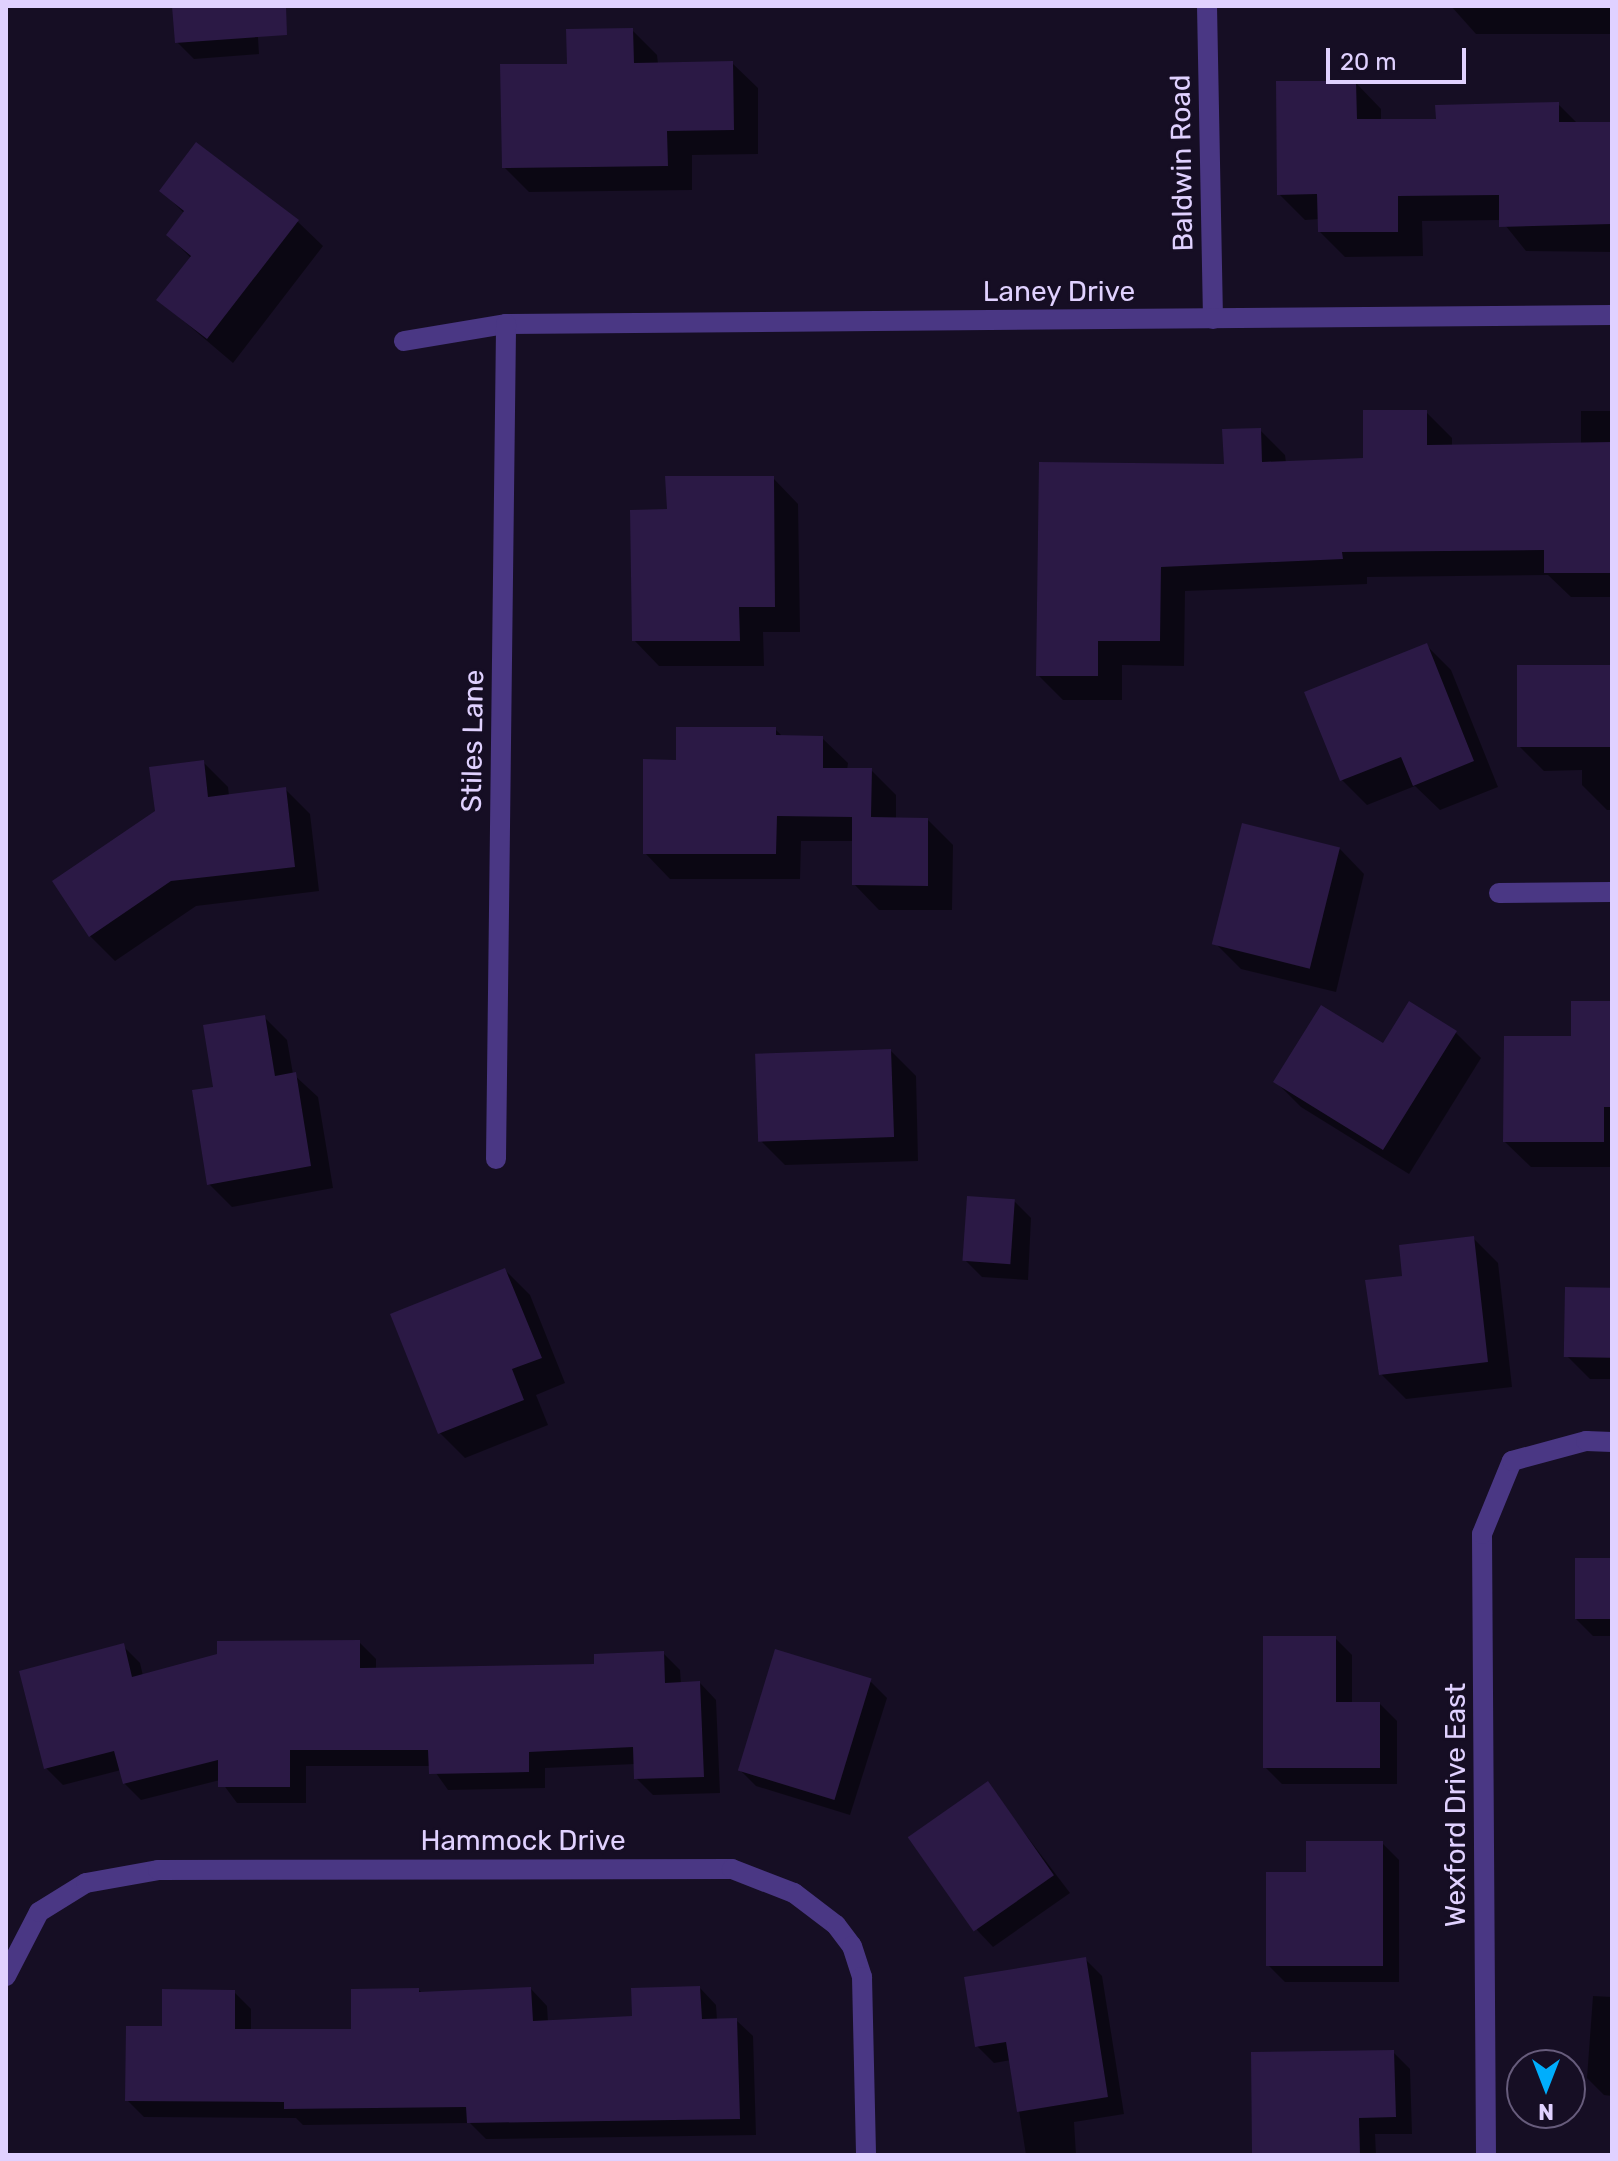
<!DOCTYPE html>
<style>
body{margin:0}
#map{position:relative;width:1618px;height:2161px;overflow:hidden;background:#160e24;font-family:Rubik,sans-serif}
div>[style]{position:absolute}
.shadow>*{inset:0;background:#0007}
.building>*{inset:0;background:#2b1945;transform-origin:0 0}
.minor>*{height:20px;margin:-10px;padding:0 10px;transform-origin:10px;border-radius:10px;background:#4a3784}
span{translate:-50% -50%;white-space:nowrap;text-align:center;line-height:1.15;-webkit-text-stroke:6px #160e24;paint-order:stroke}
.street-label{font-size:28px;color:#e0d1ff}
.frame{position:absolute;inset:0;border:8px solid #e0d1ff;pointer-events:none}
.north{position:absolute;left:1506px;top:2049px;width:80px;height:80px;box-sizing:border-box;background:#160e24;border:2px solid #675c7c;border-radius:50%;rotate:180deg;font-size:22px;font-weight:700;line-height:32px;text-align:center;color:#e0d1ff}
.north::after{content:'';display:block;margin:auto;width:28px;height:36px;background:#00aefc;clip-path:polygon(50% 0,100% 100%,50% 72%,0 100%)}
.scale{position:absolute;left:1326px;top:48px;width:140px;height:36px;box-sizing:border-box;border:4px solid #e0d1ff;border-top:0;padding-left:10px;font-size:24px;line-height:28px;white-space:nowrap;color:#e0d1ff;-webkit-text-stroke:6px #160e24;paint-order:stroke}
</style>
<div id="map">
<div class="shadow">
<div style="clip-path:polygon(174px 6px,256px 6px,259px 54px,194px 59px,177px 42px)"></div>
<div style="clip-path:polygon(1451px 6px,1612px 6px,1612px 34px,1476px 34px)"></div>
<div style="clip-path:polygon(632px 30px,657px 55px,658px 64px,732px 63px,758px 88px,758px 154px,692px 155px,692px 190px,529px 192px,504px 167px,569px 66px)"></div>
<div style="clip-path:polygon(1356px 83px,1381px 109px,1381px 121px,1438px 121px,1558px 104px,1578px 124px,1612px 124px,1612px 252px,1526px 251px,1501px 220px,1422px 221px,1423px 256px,1345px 257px,1320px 232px,1320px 219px,1305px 220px,1279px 194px)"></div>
<div style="clip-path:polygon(162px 191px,298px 222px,323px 246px,233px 363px,159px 300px,191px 258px,168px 235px,185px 214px)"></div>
<div style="clip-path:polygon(1581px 411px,1612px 411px,1612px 597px,1571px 597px,1548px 575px,1367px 577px,1367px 584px,1185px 591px,1184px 666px,1122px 665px,1122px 700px,1063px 700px,1038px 675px,1260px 430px,1285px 455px,1286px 463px,1365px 459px,1426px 412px,1452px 438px,1452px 447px,1581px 443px)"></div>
<div style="clip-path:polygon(773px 478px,798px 504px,800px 632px,763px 632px,764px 666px,659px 666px,634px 640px,669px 511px)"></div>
<div style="clip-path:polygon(1426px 645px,1451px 670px,1498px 787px,1440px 810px,1415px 786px,1367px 805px,1342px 780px,1307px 694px)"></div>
<div style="clip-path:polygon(1612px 667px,1612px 810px,1607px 810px,1582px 785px,1582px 770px,1544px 771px,1519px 746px)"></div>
<div style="clip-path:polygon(775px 729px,783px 737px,822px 738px,848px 763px,847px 770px,871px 770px,896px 795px,896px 819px,928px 820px,953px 845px,952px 910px,879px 910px,854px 884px,854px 841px,801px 841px,800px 879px,670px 879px,645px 853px,678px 762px)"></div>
<div style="clip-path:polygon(203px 762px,228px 787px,229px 796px,285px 789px,310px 814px,319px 891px,196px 906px,115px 961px,90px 936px,157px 812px)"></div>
<div style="clip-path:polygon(1339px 848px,1364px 874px,1336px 992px,1241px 969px,1216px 944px)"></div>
<div style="clip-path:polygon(1612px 1003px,1612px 1167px,1531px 1167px,1505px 1142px,1573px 1038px)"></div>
<div style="clip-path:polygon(264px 1017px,287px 1040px,293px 1074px,318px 1097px,333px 1188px,232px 1207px,209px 1184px,215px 1088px)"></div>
<div style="clip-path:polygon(1455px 1032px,1481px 1058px,1409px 1174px,1301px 1107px,1276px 1082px,1383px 1046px)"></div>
<div style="clip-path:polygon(891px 1051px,916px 1076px,918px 1161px,785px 1165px,760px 1140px)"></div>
<div style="clip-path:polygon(1014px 1201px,1031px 1218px,1028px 1280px,982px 1277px,965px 1260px)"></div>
<div style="clip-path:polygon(1473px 1238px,1498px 1263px,1512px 1387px,1406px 1399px,1381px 1374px,1404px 1278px)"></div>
<div style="clip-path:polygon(505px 1270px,530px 1295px,565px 1383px,536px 1395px,548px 1425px,465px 1458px,440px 1433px)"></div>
<div style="clip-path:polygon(1612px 1290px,1612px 1379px,1590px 1379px,1567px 1356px)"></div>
<div style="clip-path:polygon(1612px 1560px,1612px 1636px,1593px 1636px,1576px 1619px)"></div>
<div style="clip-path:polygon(1335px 1638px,1352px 1655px,1352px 1704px,1380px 1704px,1397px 1721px,1397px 1784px,1282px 1784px,1265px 1767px)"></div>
<div style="clip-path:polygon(359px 1642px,376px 1659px,376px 1670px,596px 1666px,663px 1653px,680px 1670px,681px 1684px,700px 1683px,716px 1700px,720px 1793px,653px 1795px,636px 1778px,635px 1764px,545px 1768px,545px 1788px,448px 1790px,431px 1766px,306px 1766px,306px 1803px,237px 1803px,220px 1780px,141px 1800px,124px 1783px,121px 1770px,63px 1785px,46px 1768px,123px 1646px,140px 1663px,143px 1676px)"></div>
<div style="clip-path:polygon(870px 1681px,887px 1698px,850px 1815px,756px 1786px,739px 1769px)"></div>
<div style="clip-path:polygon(987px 1784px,1070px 1893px,993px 1947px,977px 1930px)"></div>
<div style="clip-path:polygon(1382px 1843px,1399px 1860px,1399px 1982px,1285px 1982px,1268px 1965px)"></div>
<div style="clip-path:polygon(1085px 1959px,1102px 1976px,1124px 2114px,1074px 2122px,1076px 2155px,1026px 2155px,1011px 2060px,994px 2063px,977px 2046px)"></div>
<div style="clip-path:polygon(700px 1988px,716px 2005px,717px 2020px,736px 2020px,753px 2036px,756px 2135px,486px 2139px,470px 2123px,303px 2125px,296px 2118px,144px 2117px,127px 2100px,164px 2028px,234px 1992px,251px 2009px,251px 2031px,353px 2031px,419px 1990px,423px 1994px,531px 1989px,547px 2006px,548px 2022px,634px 2018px)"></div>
<div style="clip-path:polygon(1593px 1996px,1612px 1997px,1612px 2096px,1604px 2095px,1587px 2078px)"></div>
<div style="clip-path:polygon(1393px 2052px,1410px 2069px,1412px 2134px,1375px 2134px,1376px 2155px,1254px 2155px)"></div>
</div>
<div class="building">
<div style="clip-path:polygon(172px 6px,286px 6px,287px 35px,175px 43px)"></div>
<div style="clip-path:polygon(633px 28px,634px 63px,733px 61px,734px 130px,667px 131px,668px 166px,502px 168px,500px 64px,567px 64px,566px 29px)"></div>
<div style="clip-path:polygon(1276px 81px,1356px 81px,1357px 119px,1436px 119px,1435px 105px,1559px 102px,1559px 122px,1612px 122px,1612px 224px,1499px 227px,1499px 195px,1398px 196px,1398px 232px,1318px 232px,1317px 194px,1277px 195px)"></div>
<div style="clip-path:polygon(196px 142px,299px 220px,207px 339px,156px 300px,191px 256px,166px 235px,184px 211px,159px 191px)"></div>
<div style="clip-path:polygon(1363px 410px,1427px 410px,1427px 445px,1612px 442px,1611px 573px,1544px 573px,1544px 550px,1342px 552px,1343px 559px,1161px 567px,1160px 641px,1098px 641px,1098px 676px,1036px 676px,1039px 462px,1224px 464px,1222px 429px,1261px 428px,1262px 462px,1363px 458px)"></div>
<div style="clip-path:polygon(665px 476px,774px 476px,775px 607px,739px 607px,740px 641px,632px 641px,630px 510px,667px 509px)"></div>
<div style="clip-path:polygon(1427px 643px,1474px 761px,1413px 786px,1401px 757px,1340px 781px,1304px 692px)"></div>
<div style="left:1517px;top:665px;width:95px;height:82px"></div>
<div style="clip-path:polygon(676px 727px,776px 727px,776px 735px,823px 736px,823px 768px,872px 768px,871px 817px,928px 818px,928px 886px,852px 885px,852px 817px,777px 816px,776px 854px,643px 854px,643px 759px,676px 760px)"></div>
<div style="clip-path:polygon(204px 760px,208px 797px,286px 787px,295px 867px,171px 881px,89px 937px,52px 881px,155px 811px,149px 767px)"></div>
<div style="left:1242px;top:823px;width:101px;height:125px;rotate:14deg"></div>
<div style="clip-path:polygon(1409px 1001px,1457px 1031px,1383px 1150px,1273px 1082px,1321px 1005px,1383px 1043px)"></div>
<div style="clip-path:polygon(1571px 1001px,1612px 1001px,1612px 1107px,1604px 1107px,1604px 1142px,1503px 1142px,1504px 1036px,1571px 1036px)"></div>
<div style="clip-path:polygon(265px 1015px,275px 1076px,296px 1072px,311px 1166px,207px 1185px,192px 1090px,213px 1087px,203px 1025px)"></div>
<div style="left:891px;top:1049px;width:88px;height:136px;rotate:88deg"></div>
<div style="left:967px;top:1196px;width:48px;height:65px;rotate:4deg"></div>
<div style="clip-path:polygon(1474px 1236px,1488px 1362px,1379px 1375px,1365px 1280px,1402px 1276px,1399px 1245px)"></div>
<div style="clip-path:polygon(505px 1268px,542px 1358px,512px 1369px,524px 1400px,438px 1434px,390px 1314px)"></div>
<div style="left:1565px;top:1287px;width:47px;height:70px;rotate:1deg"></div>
<div style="left:1575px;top:1558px;width:37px;height:61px"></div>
<div style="clip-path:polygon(1263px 1636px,1336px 1636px,1336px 1702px,1380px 1702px,1380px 1768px,1263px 1768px)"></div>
<div style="clip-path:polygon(360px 1640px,360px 1668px,594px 1664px,594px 1654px,664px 1651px,665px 1683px,700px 1681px,704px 1777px,634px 1779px,633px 1747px,529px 1752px,529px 1772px,429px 1774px,428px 1750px,290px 1750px,290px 1787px,218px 1787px,218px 1760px,123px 1784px,114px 1751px,44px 1769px,19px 1671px,124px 1643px,132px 1677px,217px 1654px,217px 1641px)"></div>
<div style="left:775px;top:1649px;width:101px;height:127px;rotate:17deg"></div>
<div style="left:988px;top:1781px;width:115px;height:98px;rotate:55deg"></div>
<div style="clip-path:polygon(1306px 1841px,1383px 1841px,1383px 1966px,1266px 1966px,1266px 1872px,1306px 1872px)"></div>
<div style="clip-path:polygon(1086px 1957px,1108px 2097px,1017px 2112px,1006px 2042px,975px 2047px,964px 1977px)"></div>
<div style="clip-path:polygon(700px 1986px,702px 2019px,737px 2018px,740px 2119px,467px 2123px,466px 2107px,284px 2109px,284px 2102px,125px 2101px,126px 2026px,162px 2026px,162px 1989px,235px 1990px,235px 2029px,351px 2029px,351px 1989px,419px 1988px,419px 1992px,531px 1987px,533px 2021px,632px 2016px,631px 1988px)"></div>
<div style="clip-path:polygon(1394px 2050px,1396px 2117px,1359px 2118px,1360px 2155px,1252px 2155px,1251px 2052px)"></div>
</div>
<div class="minor">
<div style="left:1207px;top:6px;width:313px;rotate:88.9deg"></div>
<div style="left:404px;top:341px;width:103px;rotate:-9.5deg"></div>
<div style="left:506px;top:324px;width:1106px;rotate:-0.47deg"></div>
<div style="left:1499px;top:893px;width:113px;rotate:-0.5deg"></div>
<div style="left:496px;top:1159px;width:835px;rotate:-89.31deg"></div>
<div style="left:6px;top:1976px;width:72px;rotate:-62.7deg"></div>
<div style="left:39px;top:1912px;width:55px;rotate:-31.7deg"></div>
<div style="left:86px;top:1883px;width:73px;rotate:-10.2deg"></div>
<div style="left:158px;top:1870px;width:574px;rotate:-0.1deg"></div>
<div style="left:732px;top:1869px;width:66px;rotate:21.2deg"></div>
<div style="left:794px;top:1893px;width:53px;rotate:37.3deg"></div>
<div style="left:836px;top:1925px;width:26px;rotate:53deg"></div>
<div style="left:852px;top:1946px;width:33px;rotate:72deg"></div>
<div style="left:862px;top:1977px;width:178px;rotate:88.7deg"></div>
<div style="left:1486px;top:2155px;width:621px;rotate:-90.37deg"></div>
<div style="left:1482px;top:1534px;width:79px;rotate:-67.7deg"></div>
<div style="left:1512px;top:1461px;width:77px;rotate:-15.1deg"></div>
<div style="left:1586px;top:1441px;width:26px;rotate:2deg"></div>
</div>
<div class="street-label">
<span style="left:1182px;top:163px;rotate:-91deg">Baldwin Road</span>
<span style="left:1059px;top:292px">Laney Drive</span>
<span style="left:473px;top:741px;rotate:-89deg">Stiles Lane</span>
<span style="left:1456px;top:1805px;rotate:-90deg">Wexford Drive East</span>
<span style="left:523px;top:1841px">Hammock Drive</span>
</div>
<div class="frame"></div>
<div class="north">N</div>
<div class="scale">20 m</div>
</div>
